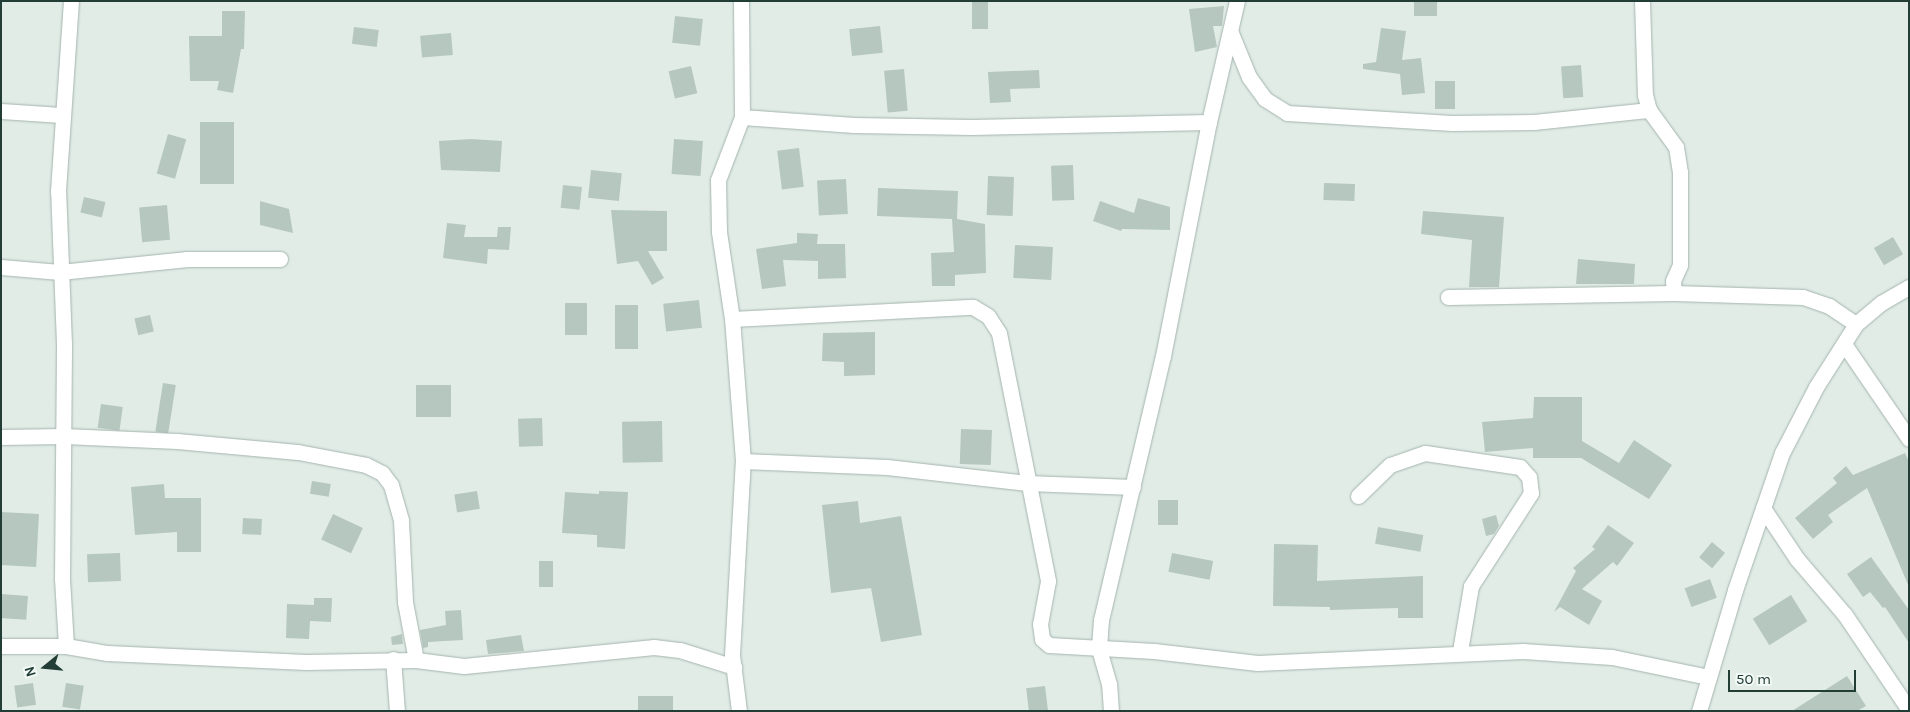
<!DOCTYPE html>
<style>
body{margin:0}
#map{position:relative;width:1910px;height:712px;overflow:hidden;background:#e1ece7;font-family:Karla,sans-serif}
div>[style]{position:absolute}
.building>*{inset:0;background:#b6c7c0;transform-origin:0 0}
.roads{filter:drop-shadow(0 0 1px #a4b4ae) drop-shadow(0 0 1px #a4b4ae)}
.minor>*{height:15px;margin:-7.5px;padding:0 7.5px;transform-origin:7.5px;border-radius:7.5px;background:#fff}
span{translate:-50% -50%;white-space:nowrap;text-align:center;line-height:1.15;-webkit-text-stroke:4.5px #f1f8f5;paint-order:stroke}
.frame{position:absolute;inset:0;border:2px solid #213d35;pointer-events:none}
.north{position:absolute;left:20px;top:642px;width:50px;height:50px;-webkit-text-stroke:4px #f1f8f5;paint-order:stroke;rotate:253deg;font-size:14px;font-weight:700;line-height:20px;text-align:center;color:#213d35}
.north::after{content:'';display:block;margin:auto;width:18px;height:22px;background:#213d35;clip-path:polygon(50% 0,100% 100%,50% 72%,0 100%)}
.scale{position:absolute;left:1728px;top:670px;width:128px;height:22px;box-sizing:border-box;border:2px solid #213d35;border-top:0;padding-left:6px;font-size:15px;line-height:18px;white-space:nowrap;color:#213d35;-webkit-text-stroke:4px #f1f8f5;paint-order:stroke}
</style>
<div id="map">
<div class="building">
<div style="left:972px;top:1px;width:16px;height:28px"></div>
<div style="left:1414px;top:1px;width:23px;height:15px"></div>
<div style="clip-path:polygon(1224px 6px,1222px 26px,1213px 26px,1217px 47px,1195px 52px,1189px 9px)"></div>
<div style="clip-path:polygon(222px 11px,245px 11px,244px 49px,241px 49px,233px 93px,217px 90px,219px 81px,190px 81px,189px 36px,222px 36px)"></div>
<div style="left:675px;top:16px;width:28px;height:27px;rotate:6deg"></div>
<div style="left:880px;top:26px;width:27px;height:31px;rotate:84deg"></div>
<div style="left:354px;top:27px;width:25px;height:17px;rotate:7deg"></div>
<div style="clip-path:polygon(1381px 28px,1406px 31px,1402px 60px,1421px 58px,1425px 93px,1402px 95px,1400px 74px,1363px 69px,1363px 64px,1376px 62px)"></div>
<div style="left:451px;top:33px;width:22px;height:31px;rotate:85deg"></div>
<div style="left:1581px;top:65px;width:32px;height:20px;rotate:86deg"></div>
<div style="left:691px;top:66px;width:28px;height:23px;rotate:77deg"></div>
<div style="left:904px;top:69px;width:42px;height:20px;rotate:85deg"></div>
<div style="clip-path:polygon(1039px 70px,1040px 88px,1010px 89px,1011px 102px,990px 103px,988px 72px)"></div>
<div style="left:1435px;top:81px;width:20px;height:28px"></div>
<div style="left:200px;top:122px;width:34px;height:62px"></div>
<div style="left:168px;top:134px;width:19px;height:41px;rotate:16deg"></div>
<div style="clip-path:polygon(471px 139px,502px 141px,500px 172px,441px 170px,439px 141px)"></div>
<div style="left:674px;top:139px;width:29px;height:35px;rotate:4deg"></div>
<div style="left:799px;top:148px;width:39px;height:22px;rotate:83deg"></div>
<div style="left:1073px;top:165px;width:35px;height:22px;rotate:88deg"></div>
<div style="left:591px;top:170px;width:31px;height:28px;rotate:6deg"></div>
<div style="left:988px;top:176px;width:26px;height:39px;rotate:2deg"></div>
<div style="left:846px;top:179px;width:35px;height:29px;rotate:87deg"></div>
<div style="left:1324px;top:183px;width:31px;height:17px;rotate:2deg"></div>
<div style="left:563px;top:185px;width:19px;height:23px;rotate:6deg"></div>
<div style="clip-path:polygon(878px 188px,958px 191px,957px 219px,985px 224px,986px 273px,955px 275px,955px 286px,932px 286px,931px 253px,954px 252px,952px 219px,877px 216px)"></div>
<div style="left:84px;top:197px;width:22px;height:16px;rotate:13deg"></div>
<div style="clip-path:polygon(1138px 198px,1170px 207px,1170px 230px,1122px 229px,1121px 231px,1093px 221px,1100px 201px,1134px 213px)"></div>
<div style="clip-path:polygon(260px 201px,289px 209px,293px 233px,260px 225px)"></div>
<div style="left:167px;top:205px;width:35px;height:28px;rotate:85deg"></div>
<div style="clip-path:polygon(611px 210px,667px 211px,667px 251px,648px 251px,664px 278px,652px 285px,638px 261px,617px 264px)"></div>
<div style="clip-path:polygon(1423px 211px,1504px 217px,1499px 287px,1469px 287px,1472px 240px,1421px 234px)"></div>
<div style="clip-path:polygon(447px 223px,466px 225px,464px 237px,497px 237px,498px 227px,511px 227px,509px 250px,488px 249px,487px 264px,443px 258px)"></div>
<div style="clip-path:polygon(797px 233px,818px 234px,817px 244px,845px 244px,846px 278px,818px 279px,818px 261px,783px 260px,786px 286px,762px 289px,756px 249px,797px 243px)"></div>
<div style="left:1893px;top:237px;width:20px;height:22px;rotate:60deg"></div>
<div style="left:1015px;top:245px;width:38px;height:33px;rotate:3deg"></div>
<div style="clip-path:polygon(1578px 259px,1635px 264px,1634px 284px,1576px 284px)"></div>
<div style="left:699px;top:300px;width:28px;height:36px;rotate:84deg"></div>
<div style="left:565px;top:303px;width:22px;height:32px"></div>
<div style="left:638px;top:305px;width:44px;height:23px;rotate:90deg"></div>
<div style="left:150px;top:315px;width:17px;height:16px;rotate:77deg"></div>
<div style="clip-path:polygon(875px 332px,875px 375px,844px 376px,844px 362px,822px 361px,823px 333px)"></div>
<div style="left:163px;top:383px;width:13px;height:49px;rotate:9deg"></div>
<div style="left:416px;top:385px;width:35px;height:32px"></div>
<div style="clip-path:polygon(1534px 397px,1582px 397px,1582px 441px,1619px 463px,1634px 440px,1672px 465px,1649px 499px,1581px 458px,1533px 458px,1533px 448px,1485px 452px,1482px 422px,1533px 418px)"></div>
<div style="left:101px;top:404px;width:22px;height:24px;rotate:8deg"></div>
<div style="left:542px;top:418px;width:28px;height:24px;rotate:88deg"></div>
<div style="left:662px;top:421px;width:41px;height:40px;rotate:89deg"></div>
<div style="left:961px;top:429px;width:31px;height:35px;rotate:2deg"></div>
<div style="clip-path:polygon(1905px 453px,1909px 462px,1909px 587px,1867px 488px,1828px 515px,1833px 522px,1813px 539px,1795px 518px,1837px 483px,1833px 478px,1846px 466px,1853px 475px)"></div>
<div style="left:312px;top:481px;width:19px;height:13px;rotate:9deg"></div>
<div style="clip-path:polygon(164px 484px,165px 498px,201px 498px,201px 552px,177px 552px,177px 532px,135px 535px,131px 487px)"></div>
<div style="left:477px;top:491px;width:18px;height:23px;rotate:81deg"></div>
<div style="clip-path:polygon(599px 491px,628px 492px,625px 549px,597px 547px,597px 535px,562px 533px,565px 492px,599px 494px)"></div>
<div style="left:1158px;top:500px;width:20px;height:25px"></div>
<div style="clip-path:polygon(858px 501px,860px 523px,901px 516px,922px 635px,881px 642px,871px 588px,831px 593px,822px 505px)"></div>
<div style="left:1px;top:512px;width:38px;height:53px;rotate:3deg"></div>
<div style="left:333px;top:514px;width:33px;height:28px;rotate:25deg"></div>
<div style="clip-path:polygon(1496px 515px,1499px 526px,1494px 534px,1486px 536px,1482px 519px)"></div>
<div style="left:243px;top:518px;width:19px;height:16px;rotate:3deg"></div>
<div style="clip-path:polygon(1608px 525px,1634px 543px,1617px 566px,1613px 562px,1582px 589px,1602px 601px,1589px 625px,1560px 607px,1554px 612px,1576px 571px,1573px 568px,1595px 549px,1592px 547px)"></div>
<div style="left:1378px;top:527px;width:46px;height:17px;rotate:10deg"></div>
<div style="left:1712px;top:542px;width:17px;height:20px;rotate:40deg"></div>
<div style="clip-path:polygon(1274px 544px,1318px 545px,1317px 581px,1423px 576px,1423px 618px,1398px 618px,1398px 608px,1330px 610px,1330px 607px,1273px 606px)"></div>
<div style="left:120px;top:553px;width:28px;height:33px;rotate:88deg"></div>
<div style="left:1172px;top:553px;width:42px;height:19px;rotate:11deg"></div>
<div style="clip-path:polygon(1871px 557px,1909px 610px,1909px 643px,1885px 607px,1883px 608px,1870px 592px,1863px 597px,1847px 574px)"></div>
<div style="left:539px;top:561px;width:14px;height:26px"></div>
<div style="left:1710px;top:579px;width:20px;height:27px;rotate:70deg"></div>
<div style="left:1px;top:594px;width:27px;height:24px;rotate:4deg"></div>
<div style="left:1791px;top:595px;width:31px;height:45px;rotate:58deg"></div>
<div style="clip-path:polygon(314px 598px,332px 598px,331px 622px,310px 621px,309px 639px,286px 638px,287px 604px,314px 605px)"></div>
<div style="clip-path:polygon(461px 610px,463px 640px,428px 642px,428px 647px,423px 648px,420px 630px,446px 625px,445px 611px)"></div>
<div style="clip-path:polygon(402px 634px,403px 644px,392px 645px,391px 637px)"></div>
<div style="clip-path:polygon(521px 635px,524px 651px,488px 654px,486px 640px)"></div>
<div style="clip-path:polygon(1847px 676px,1866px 706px,1857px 711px,1792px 711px)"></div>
<div style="left:33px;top:683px;width:22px;height:19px;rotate:82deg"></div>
<div style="left:66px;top:683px;width:18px;height:24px;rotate:9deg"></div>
<div style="left:1045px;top:686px;width:25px;height:19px;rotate:83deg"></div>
<div style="left:638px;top:696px;width:35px;height:15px"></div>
</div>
<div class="roads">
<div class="minor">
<div style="left:1642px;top:1px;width:94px;rotate:88.2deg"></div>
<div style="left:1645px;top:95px;width:16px;rotate:75deg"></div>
<div style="left:1649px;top:110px;width:46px;rotate:53.9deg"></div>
<div style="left:1676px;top:147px;width:25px;rotate:81deg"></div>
<div style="left:1680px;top:172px;width:93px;rotate:90deg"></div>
<div style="left:1680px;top:265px;width:17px;rotate:114deg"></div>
<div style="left:1673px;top:281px;width:12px;rotate:85deg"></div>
<div style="left:1674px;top:293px;width:129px;rotate:1.8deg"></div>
<div style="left:1803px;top:297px;width:28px;rotate:19deg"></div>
<div style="left:1829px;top:306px;width:32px;rotate:34deg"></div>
<div style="left:1231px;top:33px;width:48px;rotate:67.8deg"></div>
<div style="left:1249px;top:77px;width:27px;rotate:54deg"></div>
<div style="left:1265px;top:99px;width:26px;rotate:32deg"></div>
<div style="left:1287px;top:113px;width:165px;rotate:3.5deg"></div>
<div style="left:1452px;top:123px;width:82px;rotate:-0.7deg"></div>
<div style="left:1534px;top:122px;width:116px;rotate:-6deg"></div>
<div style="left:1px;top:111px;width:60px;rotate:3.8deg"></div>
<div style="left:742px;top:117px;width:112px;rotate:4.1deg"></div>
<div style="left:854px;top:125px;width:117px;rotate:1deg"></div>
<div style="left:971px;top:127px;width:238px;rotate:-1.2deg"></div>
<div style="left:1px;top:267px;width:59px;rotate:4.8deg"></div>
<div style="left:60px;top:272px;width:128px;rotate:-5.8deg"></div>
<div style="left:187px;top:259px;width:93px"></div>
<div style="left:1448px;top:297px;width:226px;rotate:-1deg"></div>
<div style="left:732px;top:319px;width:241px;rotate:-2.9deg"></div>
<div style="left:973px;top:307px;width:17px;rotate:31deg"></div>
<div style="left:988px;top:316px;width:20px;rotate:57deg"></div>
<div style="left:999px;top:333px;width:253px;rotate:78.8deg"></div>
<div style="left:1048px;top:581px;width:44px;rotate:100.5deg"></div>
<div style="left:1040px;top:624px;width:15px;rotate:82deg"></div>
<div style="left:1042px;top:639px;width:9px;rotate:41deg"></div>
<div style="left:1049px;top:645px;width:105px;rotate:3.3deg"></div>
<div style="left:1154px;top:651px;width:104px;rotate:6.6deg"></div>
<div style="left:1257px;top:663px;width:266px;rotate:-2.6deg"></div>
<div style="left:1523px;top:651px;width:89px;rotate:3.9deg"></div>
<div style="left:1612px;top:657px;width:99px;rotate:11.7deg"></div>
<div style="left:1844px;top:344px;width:115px;rotate:55.6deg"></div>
<div style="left:1px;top:437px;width:63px;rotate:-0.9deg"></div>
<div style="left:64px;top:436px;width:113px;rotate:2.5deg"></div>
<div style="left:177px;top:441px;width:121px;rotate:5.2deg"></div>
<div style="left:298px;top:452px;width:69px;rotate:10.8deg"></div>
<div style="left:366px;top:465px;width:18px;rotate:27deg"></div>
<div style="left:382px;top:473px;width:15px;rotate:53deg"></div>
<div style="left:391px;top:485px;width:36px;rotate:74deg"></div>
<div style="left:401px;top:520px;width:82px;rotate:87.2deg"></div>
<div style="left:405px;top:602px;width:59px;rotate:79.3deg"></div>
<div style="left:743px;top:461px;width:144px;rotate:2.4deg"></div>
<div style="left:887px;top:467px;width:141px;rotate:6.5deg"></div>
<div style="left:1027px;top:483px;width:106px;rotate:2.2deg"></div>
<div style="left:1358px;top:496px;width:45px;rotate:-44.1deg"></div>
<div style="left:1390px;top:465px;width:37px;rotate:-19deg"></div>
<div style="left:1425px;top:453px;width:96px;rotate:8.4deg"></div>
<div style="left:1520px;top:467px;width:13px;rotate:48deg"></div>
<div style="left:1529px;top:477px;width:16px;rotate:83deg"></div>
<div style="left:1531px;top:493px;width:111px;rotate:122.8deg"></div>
<div style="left:1471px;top:586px;width:66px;rotate:99.6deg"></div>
<div style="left:1763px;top:508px;width:61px;rotate:56.3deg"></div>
<div style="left:1797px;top:559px;width:74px;rotate:49.4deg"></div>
<div style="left:1845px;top:615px;width:115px;rotate:56deg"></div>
<div style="left:1px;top:646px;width:65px"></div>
<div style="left:66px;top:646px;width:42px;rotate:9.7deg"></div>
<div style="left:107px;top:653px;width:199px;rotate:2.6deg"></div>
<div style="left:306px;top:662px;width:110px;rotate:-1deg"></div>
<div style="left:416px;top:660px;width:48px;rotate:7.1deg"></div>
<div style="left:464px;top:666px;width:191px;rotate:-5.7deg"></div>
<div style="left:654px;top:647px;width:26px;rotate:7deg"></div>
<div style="left:680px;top:650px;width:57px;rotate:17.5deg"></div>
<div style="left:66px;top:646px;width:67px;rotate:-93.4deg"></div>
<div style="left:62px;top:579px;width:235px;rotate:-89.5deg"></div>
<div style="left:64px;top:344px;width:153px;rotate:-92.2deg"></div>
<div style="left:58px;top:191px;width:190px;rotate:-86.1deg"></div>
<div style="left:393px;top:659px;width:52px;rotate:85.6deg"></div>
<div style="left:739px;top:711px;width:56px;rotate:-97.1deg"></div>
<div style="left:732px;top:655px;width:194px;rotate:-86.8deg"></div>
<div style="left:743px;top:461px;width:142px;rotate:-94.4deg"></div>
<div style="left:732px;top:319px;width:88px;rotate:-98.5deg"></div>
<div style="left:719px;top:232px;width:52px;rotate:-91.1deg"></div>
<div style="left:718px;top:180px;width:67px;rotate:-69.1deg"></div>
<div style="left:742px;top:117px;width:116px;rotate:-90.5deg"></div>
<div style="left:1111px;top:711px;width:27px;rotate:-94deg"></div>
<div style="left:1109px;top:684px;width:37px;rotate:-106deg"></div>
<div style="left:1099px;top:648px;width:28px;rotate:-86deg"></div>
<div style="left:1101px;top:620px;width:271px;rotate:-76.8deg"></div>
<div style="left:1163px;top:356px;width:238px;rotate:-78.9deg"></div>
<div style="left:1209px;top:122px;width:124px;rotate:-77deg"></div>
<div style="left:1699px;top:711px;width:126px;rotate:-73.4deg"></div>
<div style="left:1735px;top:590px;width:145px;rotate:-71.1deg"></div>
<div style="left:1782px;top:453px;width:74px;rotate:-62.7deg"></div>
<div style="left:1816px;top:387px;width:75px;rotate:-57.6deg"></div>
<div style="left:1856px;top:324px;width:33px;rotate:-40deg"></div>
<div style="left:1881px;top:303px;width:32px;rotate:-30deg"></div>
</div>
</div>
<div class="frame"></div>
<div class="north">N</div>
<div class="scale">50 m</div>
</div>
